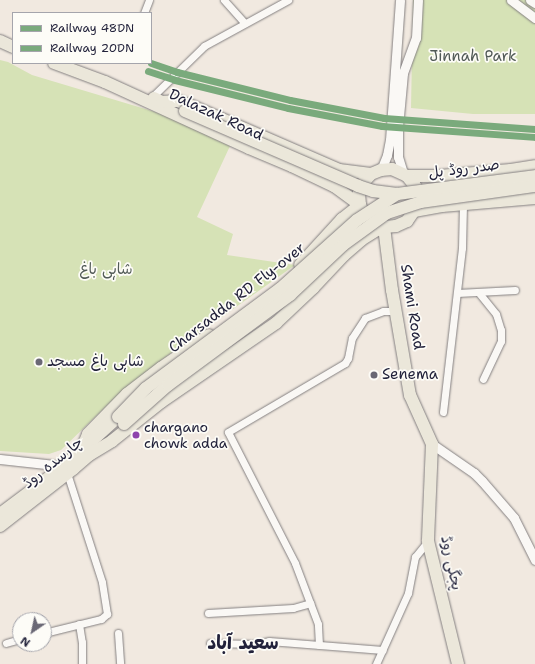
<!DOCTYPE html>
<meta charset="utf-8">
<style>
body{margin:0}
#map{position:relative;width:535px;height:664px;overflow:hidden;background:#f1e9e0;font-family:"Shantell Sans","Playpen Sans Arabic",sans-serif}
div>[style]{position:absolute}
.green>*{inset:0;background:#d6e2b6}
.roads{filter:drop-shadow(0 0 1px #848081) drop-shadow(0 0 1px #848081)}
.minor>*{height:7px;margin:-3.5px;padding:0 3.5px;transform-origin:3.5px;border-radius:3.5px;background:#faf8f5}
.tertiary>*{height:9px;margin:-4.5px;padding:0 4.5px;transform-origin:4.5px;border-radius:4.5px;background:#faf8f5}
.primary>*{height:12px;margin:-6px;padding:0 6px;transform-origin:6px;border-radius:6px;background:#ebe7da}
.bridges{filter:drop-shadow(0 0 1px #848081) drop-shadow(0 0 1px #848081)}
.primary-bridge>*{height:12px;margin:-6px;padding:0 6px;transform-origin:6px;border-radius:6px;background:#ebe7da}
.rail-1>*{height:7px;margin:-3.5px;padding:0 3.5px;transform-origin:3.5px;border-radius:3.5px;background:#7aaa7c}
.rail-2>*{height:7px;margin:-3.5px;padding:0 3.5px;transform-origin:3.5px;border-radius:3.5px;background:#7aaa7c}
.dots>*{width:11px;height:11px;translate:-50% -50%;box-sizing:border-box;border:2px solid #fdfcf7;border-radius:50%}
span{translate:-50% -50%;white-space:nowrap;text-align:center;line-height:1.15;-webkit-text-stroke:3.5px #fdfcf7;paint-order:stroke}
.bus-label{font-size:14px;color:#22223b}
.left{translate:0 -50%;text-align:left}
.park-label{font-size:15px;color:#515a56}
.street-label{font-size:15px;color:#22223b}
.poi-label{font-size:15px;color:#22223b}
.district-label{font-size:19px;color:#22223b;font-weight:700}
.legend{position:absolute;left:12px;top:12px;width:140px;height:52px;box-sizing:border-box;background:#fdfcf7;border:1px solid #a5a5ac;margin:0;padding:5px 7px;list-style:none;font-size:12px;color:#22223b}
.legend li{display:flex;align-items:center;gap:8px;height:20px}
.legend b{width:20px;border:1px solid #a5a5ac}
.north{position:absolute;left:12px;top:612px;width:40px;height:40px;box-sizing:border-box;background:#fdfcf7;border:1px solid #a5a5ac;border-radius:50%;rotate:214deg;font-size:11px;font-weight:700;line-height:16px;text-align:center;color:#22223b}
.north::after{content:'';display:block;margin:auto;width:14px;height:18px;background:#6a6875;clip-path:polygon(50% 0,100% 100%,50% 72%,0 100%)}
</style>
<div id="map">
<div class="green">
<div style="clip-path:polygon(413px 0,530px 0,535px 4px,535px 114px,473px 114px,411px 108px)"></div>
<div style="clip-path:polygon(0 60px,8px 62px,32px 75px,162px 114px,230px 146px,197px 217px,233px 234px,227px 255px,295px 265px,167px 356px,120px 393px,61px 450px,49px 454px,0 451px)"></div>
</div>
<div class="roads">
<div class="minor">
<div style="left:224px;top:0;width:31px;rotate:48deg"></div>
<div style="left:144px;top:13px;width:14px;rotate:-69deg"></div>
<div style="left:152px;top:97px;width:73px;rotate:-44.4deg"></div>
<div style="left:204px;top:46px;width:96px;rotate:-28.7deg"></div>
<div style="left:457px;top:293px;width:58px;rotate:-3deg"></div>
<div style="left:479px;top:293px;width:27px;rotate:51deg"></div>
<div style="left:496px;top:314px;width:17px;rotate:73deg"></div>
<div style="left:501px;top:330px;width:11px;rotate:90deg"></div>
<div style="left:501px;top:341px;width:42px;rotate:115.3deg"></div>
<div style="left:443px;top:412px;width:165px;rotate:-83.4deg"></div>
<div style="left:462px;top:248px;width:44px;rotate:-88.7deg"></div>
<div style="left:208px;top:613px;width:85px;rotate:-3.4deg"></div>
<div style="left:293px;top:608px;width:18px;rotate:-16deg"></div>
<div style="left:79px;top:624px;width:18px;rotate:81deg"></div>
<div style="left:82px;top:642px;width:22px;rotate:90deg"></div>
<div style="left:44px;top:633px;width:59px;rotate:-13.8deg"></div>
<div style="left:101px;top:619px;width:8px;rotate:-40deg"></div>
<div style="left:107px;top:614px;width:32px;rotate:-99deg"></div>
<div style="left:102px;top:582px;width:114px;rotate:-107.8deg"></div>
<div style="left:118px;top:633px;width:31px;rotate:86deg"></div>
<div style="left:6px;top:643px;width:15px;rotate:-16deg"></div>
<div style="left:210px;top:643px;width:44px;rotate:1.3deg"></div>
<div style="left:254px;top:644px;width:15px;rotate:-11deg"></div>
<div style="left:269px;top:641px;width:114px;rotate:4.5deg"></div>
<div style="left:319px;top:645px;width:21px;rotate:-93deg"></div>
<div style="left:318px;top:624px;width:65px;rotate:-110.7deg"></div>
<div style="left:295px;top:563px;width:147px;rotate:-117.1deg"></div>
<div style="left:228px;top:432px;width:136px;rotate:-30.5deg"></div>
<div style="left:345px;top:363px;width:6px;rotate:-59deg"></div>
<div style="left:348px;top:358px;width:20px;rotate:-79deg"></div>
<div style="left:352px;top:338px;width:24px;rotate:-57deg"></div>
<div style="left:365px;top:318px;width:19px;rotate:-21deg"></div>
<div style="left:383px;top:311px;width:13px"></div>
<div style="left:376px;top:664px;width:78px;rotate:-65.7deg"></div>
<div style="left:408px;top:593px;width:37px;rotate:-79deg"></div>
<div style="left:415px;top:557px;width:21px;rotate:-51deg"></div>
</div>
<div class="tertiary">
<div style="left:511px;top:0;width:30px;rotate:37deg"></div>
<div style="left:530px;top:0;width:6px;rotate:31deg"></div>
<div style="left:381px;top:170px;width:16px;rotate:-68deg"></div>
<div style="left:387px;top:155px;width:15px;rotate:-79deg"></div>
<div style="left:390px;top:140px;width:140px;rotate:-85.9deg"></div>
<div style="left:403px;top:173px;width:17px;rotate:-107deg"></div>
<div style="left:398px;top:157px;width:30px;rotate:-90deg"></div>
<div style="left:398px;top:127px;width:54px;rotate:-84.7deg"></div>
<div style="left:403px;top:73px;width:37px;rotate:-70deg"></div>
<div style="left:416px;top:38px;width:38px;rotate:-87deg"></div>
<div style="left:432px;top:444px;width:51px;rotate:34.6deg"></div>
<div style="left:474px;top:473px;width:11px;rotate:45deg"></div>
<div style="left:482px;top:481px;width:49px;rotate:49.1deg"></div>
<div style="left:514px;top:518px;width:47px;rotate:63.4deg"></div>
<div style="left:0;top:459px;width:64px;rotate:6.2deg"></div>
</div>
<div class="primary">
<div style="left:0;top:41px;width:14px;rotate:25deg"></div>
<div style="left:54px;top:63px;width:54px;rotate:20.4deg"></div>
<div style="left:105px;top:82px;width:158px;rotate:24.6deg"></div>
<div style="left:249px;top:148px;width:47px;rotate:22.7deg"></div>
<div style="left:292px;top:166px;width:47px;rotate:25.5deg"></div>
<div style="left:334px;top:186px;width:32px;rotate:36deg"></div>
<div style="left:360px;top:205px;width:23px;rotate:142deg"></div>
<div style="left:342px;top:219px;width:62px;rotate:132.4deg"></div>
<div style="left:154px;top:98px;width:9px;rotate:27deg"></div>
<div style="left:162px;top:102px;width:16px;rotate:-4deg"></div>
<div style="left:178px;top:101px;width:15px;rotate:20deg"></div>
<div style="left:192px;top:106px;width:160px;rotate:23.5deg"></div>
<div style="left:339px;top:170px;width:32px;rotate:7deg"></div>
<div style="left:407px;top:176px;width:32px"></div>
<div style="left:439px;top:176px;width:72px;rotate:-4.8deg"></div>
<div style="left:511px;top:170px;width:24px;rotate:-9deg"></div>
<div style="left:362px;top:210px;width:5px;rotate:-112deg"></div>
<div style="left:360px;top:205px;width:12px;rotate:-95deg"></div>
<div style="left:359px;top:193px;width:11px;rotate:-68deg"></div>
<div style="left:363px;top:183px;width:12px;rotate:-48deg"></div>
<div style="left:371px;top:174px;width:11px;rotate:-22deg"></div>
<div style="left:381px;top:170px;width:11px;rotate:-5deg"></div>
<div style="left:392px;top:169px;width:17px;rotate:25deg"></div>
<div style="left:407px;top:176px;width:13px;rotate:51deg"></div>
<div style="left:415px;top:186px;width:13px;rotate:81deg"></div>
<div style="left:417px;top:199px;width:12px;rotate:104deg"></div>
<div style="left:377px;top:225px;width:7px;rotate:16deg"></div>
<div style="left:384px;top:227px;width:12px;rotate:-5deg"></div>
<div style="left:396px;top:226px;width:12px;rotate:-24deg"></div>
<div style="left:407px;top:221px;width:12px;rotate:-55deg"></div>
<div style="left:414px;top:211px;width:28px;rotate:-10deg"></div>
<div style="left:442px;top:206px;width:93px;rotate:-4.9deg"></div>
<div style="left:384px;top:227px;width:64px;rotate:82.8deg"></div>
<div style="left:392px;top:290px;width:107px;rotate:80.3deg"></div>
<div style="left:410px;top:395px;width:54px;rotate:65.8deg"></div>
<div style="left:432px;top:444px;width:97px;rotate:92.4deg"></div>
<div style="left:428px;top:541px;width:127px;rotate:76.3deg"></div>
<div style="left:82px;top:449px;width:16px;rotate:-68deg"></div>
<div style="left:88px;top:434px;width:56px;rotate:-45.7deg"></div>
<div style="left:127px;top:394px;width:43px;rotate:-37.4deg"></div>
<div style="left:161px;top:368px;width:58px;rotate:-34.5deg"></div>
<div style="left:89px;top:455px;width:27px;rotate:-31deg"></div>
<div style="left:112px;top:441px;width:63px;rotate:-38.5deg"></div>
<div style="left:161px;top:402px;width:140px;rotate:-34.5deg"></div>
<div style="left:276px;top:323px;width:51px;rotate:-43.4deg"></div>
<div style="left:313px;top:288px;width:45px;rotate:-46.8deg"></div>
<div style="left:344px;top:255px;width:23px;rotate:-41deg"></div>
<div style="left:361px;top:240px;width:25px;rotate:-32deg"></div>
<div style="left:0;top:514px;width:80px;rotate:-36.9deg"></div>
<div style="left:64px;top:466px;width:73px;rotate:-42.2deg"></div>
<div style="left:0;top:526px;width:93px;rotate:-38deg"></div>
<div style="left:73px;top:469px;width:29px;rotate:-41deg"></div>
</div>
</div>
<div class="bridges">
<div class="primary-bridge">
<div style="left:185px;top:111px;width:189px;rotate:23.4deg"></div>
<div style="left:358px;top:186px;width:16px;rotate:18deg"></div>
<div style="left:373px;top:191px;width:24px;rotate:7deg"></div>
<div style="left:397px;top:194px;width:139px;rotate:-7.4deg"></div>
<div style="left:118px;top:417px;width:40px;rotate:-46deg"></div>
<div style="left:146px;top:388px;width:167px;rotate:-36.5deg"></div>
<div style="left:280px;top:289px;width:103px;rotate:-41.9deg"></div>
<div style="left:357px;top:220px;width:48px;rotate:-33deg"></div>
<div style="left:124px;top:424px;width:59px;rotate:-41.6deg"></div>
<div style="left:168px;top:385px;width:152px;rotate:-36.4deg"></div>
<div style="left:290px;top:295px;width:73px;rotate:-43.3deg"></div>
<div style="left:343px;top:245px;width:54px;rotate:-36deg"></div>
<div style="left:387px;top:213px;width:36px;rotate:-18deg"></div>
<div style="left:421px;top:202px;width:115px;rotate:-8deg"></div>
</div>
</div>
<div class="rail-1">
<div style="left:151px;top:63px;width:28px;rotate:19deg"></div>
<div style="left:177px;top:72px;width:116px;rotate:13.9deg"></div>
<div style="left:290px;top:100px;width:96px;rotate:10.8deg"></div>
<div style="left:384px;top:118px;width:151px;rotate:4.2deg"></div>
</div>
<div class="rail-2">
<div style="left:148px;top:71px;width:28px;rotate:18deg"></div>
<div style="left:175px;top:80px;width:116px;rotate:13.9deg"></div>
<div style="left:288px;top:108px;width:96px;rotate:10.8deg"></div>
<div style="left:382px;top:126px;width:152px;rotate:4.1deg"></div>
</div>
<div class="dots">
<div style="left:39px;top:362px;background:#6a6875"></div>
<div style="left:374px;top:375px;background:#6a6875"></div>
<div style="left:136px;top:435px;background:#8e44ad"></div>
</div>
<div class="bus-label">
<span class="left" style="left:144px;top:435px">chargano<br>chowk adda</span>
</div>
<div class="park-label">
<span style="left:473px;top:57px">Jinnah Park</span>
<span style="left:106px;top:270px">شاہی باغ</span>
</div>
<div class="street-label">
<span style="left:216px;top:115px;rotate:25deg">Dalazak Road</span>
<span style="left:464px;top:169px;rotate:-7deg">صدر روڈ پل</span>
<span style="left:237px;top:298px;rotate:-38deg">Charsadda RD Fly-over</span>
<span style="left:412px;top:307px;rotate:81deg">Shami Road</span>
<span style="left:53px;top:463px;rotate:-39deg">چارسدہ روڈ</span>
<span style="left:451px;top:563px;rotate:78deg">پجگی روڈ</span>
</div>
<div class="poi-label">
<span class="left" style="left:47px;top:362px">شاہی باغ مسجد</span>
<span class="left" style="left:382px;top:375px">Senema</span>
</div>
<div class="district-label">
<span style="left:243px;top:643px">سعید آباد</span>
</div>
<ul class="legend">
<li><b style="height:5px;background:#7aaa7c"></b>Railway 48DN</li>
<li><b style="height:5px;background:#7aaa7c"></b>Railway 20DN</li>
</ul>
<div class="north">N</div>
</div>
